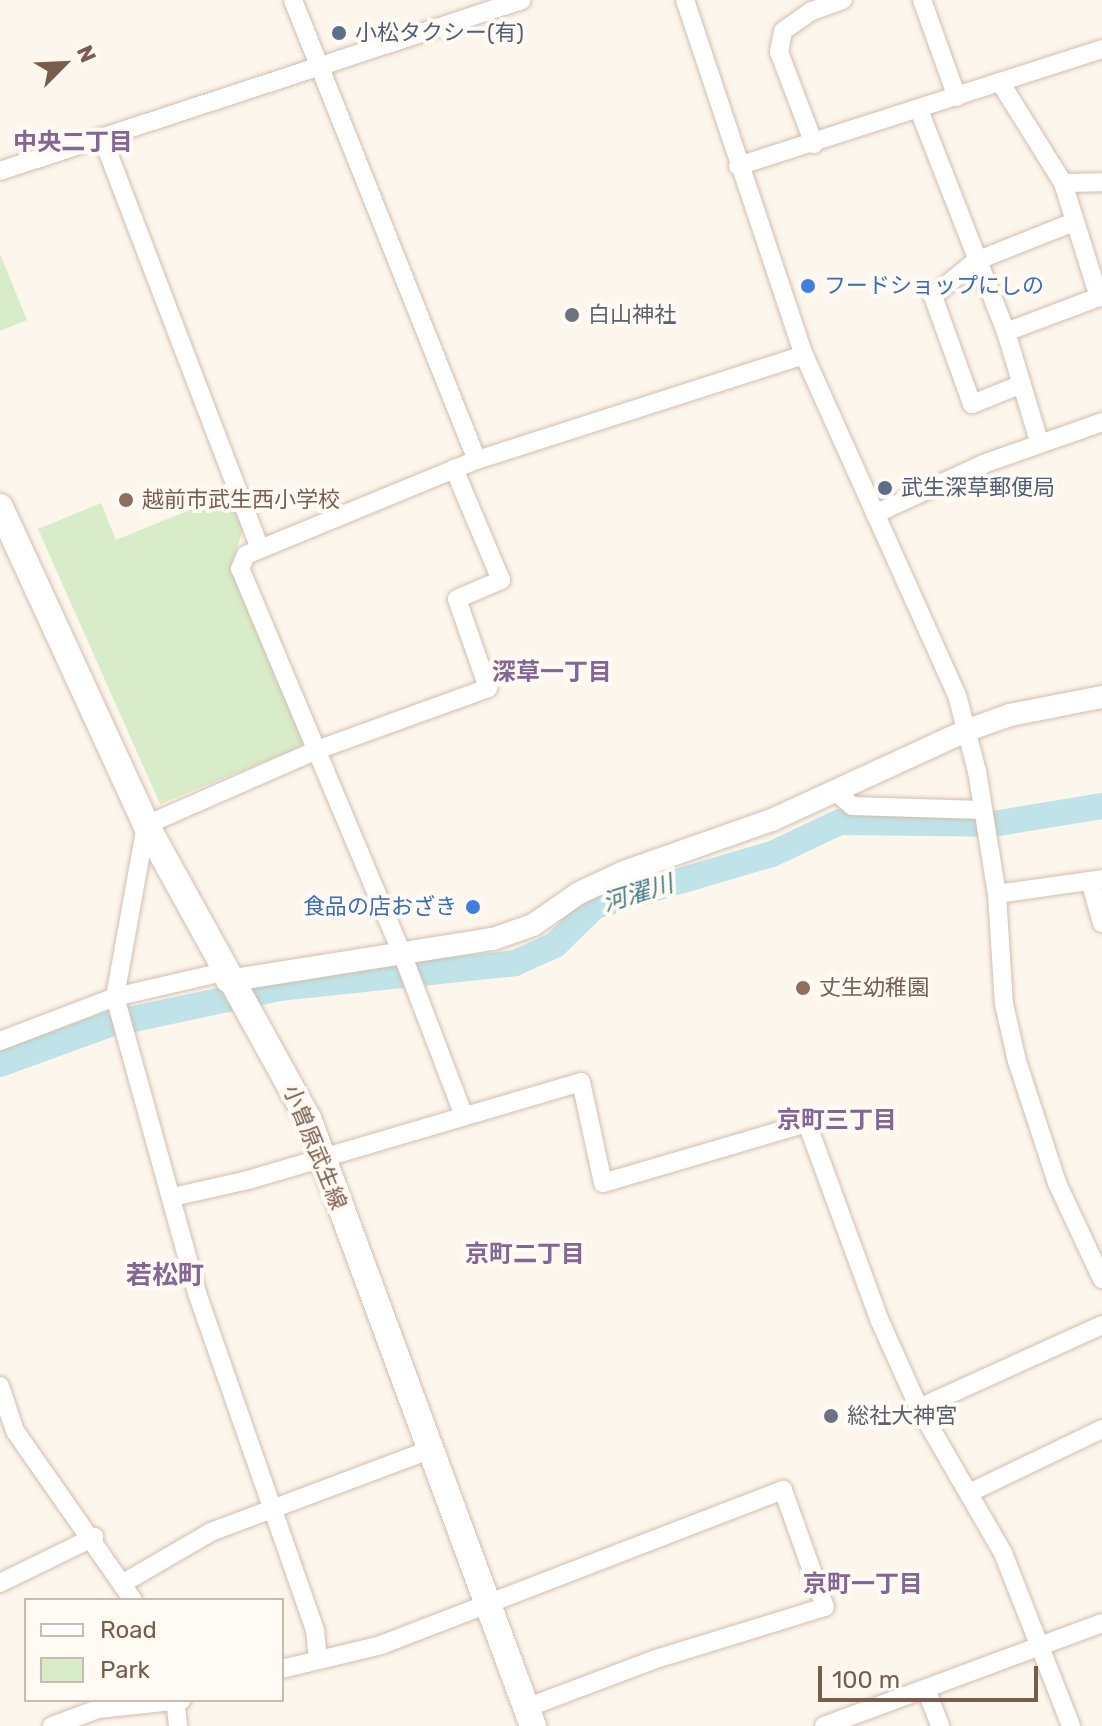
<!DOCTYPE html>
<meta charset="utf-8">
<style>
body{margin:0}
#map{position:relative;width:1102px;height:1726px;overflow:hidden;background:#fdf6ec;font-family:Rubik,"Noto Sans JP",sans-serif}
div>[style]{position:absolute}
.green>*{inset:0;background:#d8ecc9}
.river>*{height:26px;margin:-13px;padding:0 13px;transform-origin:13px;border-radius:13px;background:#bfe3e8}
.roads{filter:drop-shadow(0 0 2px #d1beb0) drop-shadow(0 0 2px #d1beb0)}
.minor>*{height:18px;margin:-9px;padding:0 9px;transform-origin:9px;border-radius:9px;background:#fff}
.tertiary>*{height:22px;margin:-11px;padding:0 11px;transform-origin:11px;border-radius:11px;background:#fff}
.secondary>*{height:26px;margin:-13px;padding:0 13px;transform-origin:13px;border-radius:13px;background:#fff}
.dots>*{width:22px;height:22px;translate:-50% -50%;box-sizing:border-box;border:4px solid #fffaf3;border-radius:50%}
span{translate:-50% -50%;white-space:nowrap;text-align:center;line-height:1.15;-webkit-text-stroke:8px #fffaf3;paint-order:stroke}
.service-label{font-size:22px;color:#4e5e75}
.left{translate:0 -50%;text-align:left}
.shop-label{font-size:22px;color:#366cbe}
.right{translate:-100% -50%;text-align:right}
.worship-label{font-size:22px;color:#5b616d}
.education-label{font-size:22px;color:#785e54}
.street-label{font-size:22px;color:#7a5c4d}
.neighbourhood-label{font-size:24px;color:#846695;font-weight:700}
.water-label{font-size:24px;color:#437c86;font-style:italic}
.quarter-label{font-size:26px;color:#846695;font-weight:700}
.legend{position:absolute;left:24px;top:1598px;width:260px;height:104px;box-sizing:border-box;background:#fffaf3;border:2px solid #cabbb1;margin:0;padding:10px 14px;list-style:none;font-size:24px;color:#7a5c4d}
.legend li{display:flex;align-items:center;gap:16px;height:40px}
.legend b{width:40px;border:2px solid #cabbb1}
.north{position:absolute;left:24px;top:24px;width:80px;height:80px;-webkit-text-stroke:6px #fffaf3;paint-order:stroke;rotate:66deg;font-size:22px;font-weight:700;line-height:32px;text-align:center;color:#7a5c4d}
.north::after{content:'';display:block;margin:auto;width:28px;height:36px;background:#7a5c4d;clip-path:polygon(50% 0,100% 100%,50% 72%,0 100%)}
.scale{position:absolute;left:818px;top:1666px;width:220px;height:36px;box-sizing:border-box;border:4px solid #7a5c4d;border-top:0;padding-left:10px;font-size:24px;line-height:28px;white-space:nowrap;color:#7a5c4d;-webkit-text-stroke:6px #fffaf3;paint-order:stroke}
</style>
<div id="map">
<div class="green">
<div style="clip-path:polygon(0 254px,27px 320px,0 331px)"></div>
<div style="clip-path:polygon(231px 493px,244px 527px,231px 566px,304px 737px,300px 747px,160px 804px,38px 529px,101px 503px,116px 540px)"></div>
</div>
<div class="river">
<div style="left:0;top:1064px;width:117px;rotate:-20deg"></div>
<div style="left:110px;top:1024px;width:173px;rotate:-12deg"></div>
<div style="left:279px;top:988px;width:237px;rotate:-6deg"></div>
<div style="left:515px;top:963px;width:44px;rotate:-24.2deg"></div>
<div style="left:555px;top:945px;width:56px;rotate:-44.3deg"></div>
<div style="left:595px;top:906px;width:184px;rotate:-16.4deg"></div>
<div style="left:772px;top:854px;width:75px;rotate:-25.2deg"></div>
<div style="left:840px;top:822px;width:153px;rotate:0.7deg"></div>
<div style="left:993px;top:824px;width:110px;rotate:-9.4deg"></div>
</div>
<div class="roads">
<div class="minor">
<div style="left:293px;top:0;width:495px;rotate:68.2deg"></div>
<div style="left:685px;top:0;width:374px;rotate:71.5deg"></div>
<div style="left:804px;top:355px;width:373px;rotate:65.8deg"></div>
<div style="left:957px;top:695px;width:79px;rotate:75.3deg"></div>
<div style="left:977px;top:771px;width:125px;rotate:80.8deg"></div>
<div style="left:997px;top:894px;width:110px;rotate:86.4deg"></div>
<div style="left:1004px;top:1004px;width:58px;rotate:77.2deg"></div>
<div style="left:1017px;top:1061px;width:128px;rotate:71.8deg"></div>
<div style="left:1057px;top:1183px;width:106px;rotate:64.9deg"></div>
<div style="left:922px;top:0;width:103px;rotate:70.2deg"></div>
<div style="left:1000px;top:82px;width:119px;rotate:58deg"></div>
<div style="left:1063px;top:183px;width:120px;rotate:72.5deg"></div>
<div style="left:1099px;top:297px;width:99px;rotate:159.4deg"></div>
<div style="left:919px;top:110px;width:238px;rotate:68.6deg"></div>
<div style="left:1006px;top:332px;width:114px;rotate:73.2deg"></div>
<div style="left:102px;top:137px;width:440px;rotate:69deg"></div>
<div style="left:814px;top:144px;width:98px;rotate:-110.8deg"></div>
<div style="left:779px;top:52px;width:21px;rotate:-79deg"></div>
<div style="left:783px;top:31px;width:35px;rotate:-35deg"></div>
<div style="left:812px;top:11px;width:33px;rotate:-20deg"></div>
<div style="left:738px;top:166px;width:382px;rotate:-17.8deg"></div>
<div style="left:0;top:171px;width:549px;rotate:-18.14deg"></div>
<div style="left:1063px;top:183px;width:39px;rotate:-1deg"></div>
<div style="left:1022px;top:384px;width:54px;rotate:158.2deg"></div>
<div style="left:972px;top:404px;width:115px;rotate:-109.9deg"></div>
<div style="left:933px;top:296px;width:55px;rotate:-39.1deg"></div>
<div style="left:976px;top:261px;width:105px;rotate:-21.7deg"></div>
<div style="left:875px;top:514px;width:119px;rotate:-24.8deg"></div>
<div style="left:983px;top:464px;width:126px;rotate:-19.4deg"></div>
<div style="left:836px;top:792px;width:21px;rotate:41deg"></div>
<div style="left:852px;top:806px;width:130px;rotate:1.8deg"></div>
<div style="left:1090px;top:881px;width:44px;rotate:74.1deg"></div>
<div style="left:997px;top:894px;width:106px;rotate:-8.1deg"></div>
<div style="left:0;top:1041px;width:123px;rotate:-20.9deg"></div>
<div style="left:115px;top:997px;width:111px;rotate:-13deg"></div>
<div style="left:464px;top:1116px;width:171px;rotate:-110.9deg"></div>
<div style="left:403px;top:956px;width:420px;rotate:-112.8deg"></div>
<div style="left:240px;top:569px;width:15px;rotate:-67deg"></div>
<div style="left:246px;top:555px;width:250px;rotate:-22.4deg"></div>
<div style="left:477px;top:460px;width:343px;rotate:-17.8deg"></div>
<div style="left:173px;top:1197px;width:77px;rotate:-12.8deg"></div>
<div style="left:248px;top:1180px;width:347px;rotate:-16.4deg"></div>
<div style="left:581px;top:1082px;width:103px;rotate:77.7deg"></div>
<div style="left:603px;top:1183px;width:213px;rotate:-16.4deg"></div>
<div style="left:807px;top:1123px;width:209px;rotate:69.8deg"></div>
<div style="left:879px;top:1319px;width:98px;rotate:65.8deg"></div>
<div style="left:919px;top:1408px;width:168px;rotate:59.9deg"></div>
<div style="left:1003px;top:1553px;width:186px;rotate:68.5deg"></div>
<div style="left:0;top:1386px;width:47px;rotate:71.6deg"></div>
<div style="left:15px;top:1431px;width:206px;rotate:55.1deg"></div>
<div style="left:919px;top:1408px;width:201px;rotate:-24.4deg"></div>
<div style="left:969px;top:1493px;width:148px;rotate:-25.7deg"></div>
<div style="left:125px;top:1582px;width:99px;rotate:-30.2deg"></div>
<div style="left:211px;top:1532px;width:236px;rotate:-20.6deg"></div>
<div style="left:0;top:1583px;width:105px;rotate:-26.1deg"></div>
<div style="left:318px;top:1659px;width:29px;rotate:-96deg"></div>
<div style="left:315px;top:1630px;width:354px;rotate:-109.3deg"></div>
<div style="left:198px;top:1296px;width:310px;rotate:-105.5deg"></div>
<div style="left:115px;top:997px;width:175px;rotate:-79.8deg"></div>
<div style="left:146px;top:825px;width:187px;rotate:-23.7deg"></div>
<div style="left:317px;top:750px;width:182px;rotate:-19.9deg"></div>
<div style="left:488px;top:688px;width:94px;rotate:-109.2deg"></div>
<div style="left:457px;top:599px;width:48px;rotate:-23.4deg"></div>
<div style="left:501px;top:580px;width:121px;rotate:-112.9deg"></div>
<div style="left:282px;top:1669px;width:102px;rotate:-13.6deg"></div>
<div style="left:381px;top:1645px;width:431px;rotate:-21.1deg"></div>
<div style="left:783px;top:1490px;width:124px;rotate:70.3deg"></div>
<div style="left:825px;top:1607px;width:180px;rotate:162.9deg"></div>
<div style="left:653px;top:1660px;width:136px;rotate:159.3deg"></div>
<div style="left:926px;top:1689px;width:40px;rotate:69deg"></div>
<div style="left:175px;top:1700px;width:26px;rotate:83deg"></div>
<div style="left:52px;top:1726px;width:49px;rotate:-20.3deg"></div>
<div style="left:98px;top:1709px;width:84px;rotate:-6.1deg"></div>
<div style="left:824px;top:1726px;width:296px;rotate:-20.3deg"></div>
</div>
<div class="tertiary">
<div style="left:227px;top:981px;width:269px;rotate:-9deg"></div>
<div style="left:493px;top:939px;width:42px;rotate:-19.3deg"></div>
<div style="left:533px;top:925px;width:56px;rotate:-34.8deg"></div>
<div style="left:579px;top:893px;width:50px;rotate:-25deg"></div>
<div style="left:624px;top:872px;width:157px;rotate:-19.4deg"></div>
<div style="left:772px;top:820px;width:216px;rotate:-24.7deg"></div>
<div style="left:968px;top:730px;width:45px;rotate:-19.7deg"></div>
<div style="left:1010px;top:715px;width:94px;rotate:-11.1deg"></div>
</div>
<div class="secondary">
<div style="left:0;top:507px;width:350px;rotate:65.3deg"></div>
<div style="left:146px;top:825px;width:335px;rotate:61.1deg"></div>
<div style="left:308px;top:1118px;width:648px;rotate:69.69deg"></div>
</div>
</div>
<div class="dots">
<div style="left:339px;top:33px;background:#5c6f8a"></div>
<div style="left:808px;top:286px;background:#3f7fe0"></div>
<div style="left:572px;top:315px;background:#6b7280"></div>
<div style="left:885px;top:488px;background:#5c6f8a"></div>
<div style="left:126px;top:500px;background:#8d6e63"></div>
<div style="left:473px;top:907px;background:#3f7fe0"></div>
<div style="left:803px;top:988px;background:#8d6e63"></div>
<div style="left:831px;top:1416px;background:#6b7280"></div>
</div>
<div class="service-label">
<span class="left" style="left:355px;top:33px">小松タクシー(有)</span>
<span class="left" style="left:901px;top:488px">武生深草郵便局</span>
</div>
<div class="shop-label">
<span class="left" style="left:824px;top:286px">フードショップにしの</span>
<span class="right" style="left:457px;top:907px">食品の店おざき</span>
</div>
<div class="worship-label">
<span class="left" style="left:588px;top:315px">白山神社</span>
<span class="left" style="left:847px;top:1416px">総社大神宮</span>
</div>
<div class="education-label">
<span class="left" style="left:142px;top:500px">越前市武生西小学校</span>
<span class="left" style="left:819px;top:988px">丈生幼稚園</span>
</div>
<div class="street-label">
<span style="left:315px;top:1147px;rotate:68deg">小曽原武生線</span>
</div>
<div class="neighbourhood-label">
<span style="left:73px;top:143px">中央二丁目</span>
<span style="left:552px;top:673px">深草一丁目</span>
<span style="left:837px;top:1121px">京町三丁目</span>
<span style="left:525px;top:1255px">京町二丁目</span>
<span style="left:863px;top:1585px">京町一丁目</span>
</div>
<div class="water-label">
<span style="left:638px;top:894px;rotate:-17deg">河濯川</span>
</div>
<div class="quarter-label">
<span style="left:165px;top:1276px">若松町</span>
</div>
<ul class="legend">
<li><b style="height:10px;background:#fff"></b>Road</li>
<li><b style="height:22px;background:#d8ecc9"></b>Park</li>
</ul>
<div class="north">N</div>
<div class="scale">100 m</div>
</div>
